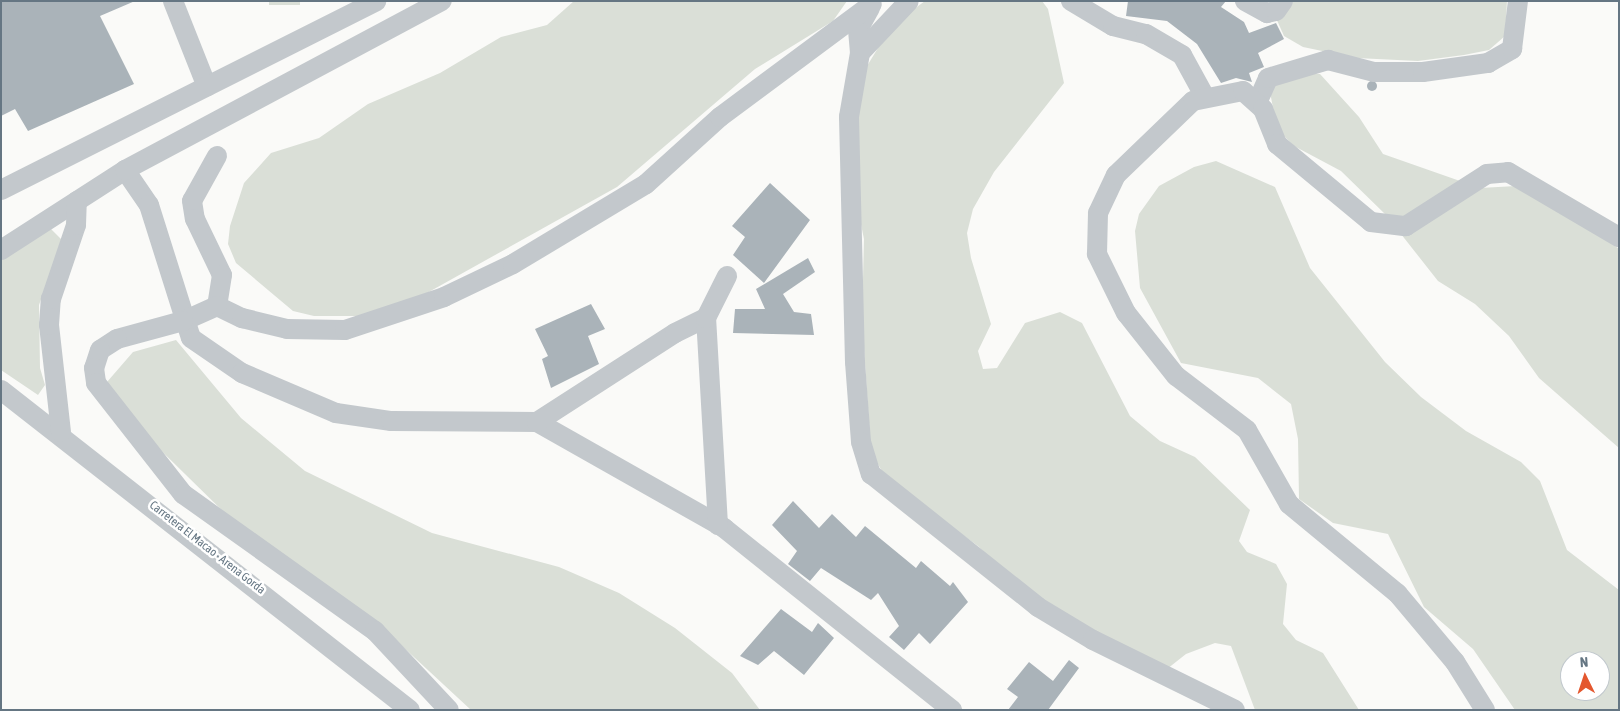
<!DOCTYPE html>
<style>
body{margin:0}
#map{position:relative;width:1620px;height:711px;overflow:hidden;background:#fafaf8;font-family:"Asap Condensed",sans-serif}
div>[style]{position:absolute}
.green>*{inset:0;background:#dadfd7;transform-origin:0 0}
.building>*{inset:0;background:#aab3b9}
.round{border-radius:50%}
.minor>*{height:20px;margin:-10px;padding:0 10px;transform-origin:10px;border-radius:10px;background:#c3c8cc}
span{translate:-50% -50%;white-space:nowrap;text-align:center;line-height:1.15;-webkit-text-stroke:5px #fff;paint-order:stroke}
.street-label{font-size:12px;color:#657683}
.frame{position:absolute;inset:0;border:2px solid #657683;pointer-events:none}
.north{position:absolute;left:1560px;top:651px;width:50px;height:50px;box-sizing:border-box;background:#fff;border:1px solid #c1c8cd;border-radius:50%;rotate:356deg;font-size:14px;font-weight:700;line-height:20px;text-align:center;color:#657683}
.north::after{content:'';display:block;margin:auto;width:18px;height:22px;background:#e4572e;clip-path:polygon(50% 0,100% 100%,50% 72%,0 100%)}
</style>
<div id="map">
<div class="green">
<div style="left:269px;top:1px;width:31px;height:4px"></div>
<div style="clip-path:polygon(574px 1px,847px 1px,833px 21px,755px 69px,617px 187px,418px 298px,359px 316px,314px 316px,293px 311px,236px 263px,228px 244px,230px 226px,244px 183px,271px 153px,319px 138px,368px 104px,440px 73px,501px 37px,547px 25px)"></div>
<div style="clip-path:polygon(925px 1px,1042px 1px,1048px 9px,1064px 83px,994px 172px,973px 209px,967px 233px,971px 258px,991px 324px,978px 351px,983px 369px,997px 368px,1025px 323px,1060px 312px,1082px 323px,1130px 416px,1160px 441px,1195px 457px,1250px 510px,1239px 541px,1247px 552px,1276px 564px,1287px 584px,1283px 624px,1296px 640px,1323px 653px,1359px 710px,1255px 710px,1231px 646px,1215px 643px,1186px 654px,1167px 669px,1114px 648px,1016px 584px,978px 546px,887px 480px,871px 452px,862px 318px,864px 239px,853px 185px,854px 139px,867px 66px,892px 25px)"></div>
<div style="clip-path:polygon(1290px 1px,1507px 1px,1505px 36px,1489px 50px,1464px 55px,1418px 61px,1356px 58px,1303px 47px,1284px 36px,1276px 18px)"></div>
<div style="clip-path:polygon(1299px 73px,1320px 74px,1359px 117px,1383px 154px,1480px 188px,1516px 186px,1585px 223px,1619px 249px,1619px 448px,1539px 378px,1509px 336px,1475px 304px,1438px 281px,1386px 215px,1341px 171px,1294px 146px,1277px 129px,1270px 92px,1278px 82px)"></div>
<div style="clip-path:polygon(evenodd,1216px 161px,1275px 187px,1310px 268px,1385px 362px,1421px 397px,1466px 431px,1521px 462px,1540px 481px,1567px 550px,1619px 590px,1619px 710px,1515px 710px,1473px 649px,1424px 607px,1388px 534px,1333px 523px,1299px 499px,1298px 439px,1291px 404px,1258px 378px,1181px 363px,1140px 288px,1135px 231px,1139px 214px,1159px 186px,1194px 167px,1216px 161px,1570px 661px,1600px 661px,1600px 691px,1570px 691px,1570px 661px)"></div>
<div style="clip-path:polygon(51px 229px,62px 240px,39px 305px,40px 368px,45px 385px,38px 395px,1px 370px,1px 260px)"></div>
<div style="clip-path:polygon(176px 340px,241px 418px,305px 471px,432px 533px,559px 567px,619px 593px,675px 628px,732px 673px,760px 710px,471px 710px,402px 646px,236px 524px,135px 425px,107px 382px,133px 352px)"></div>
</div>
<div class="building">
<div style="clip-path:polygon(1px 1px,135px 1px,100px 16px,134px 84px,28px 131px,15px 109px,1px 116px)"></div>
<div style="clip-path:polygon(1128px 1px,1226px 1px,1221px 7px,1244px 22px,1249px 33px,1276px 23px,1284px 39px,1258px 53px,1264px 67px,1249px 73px,1252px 82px,1236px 78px,1221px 83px,1197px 44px,1167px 21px,1126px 16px)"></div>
<div class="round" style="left:1367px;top:81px;width:10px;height:10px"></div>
<div style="clip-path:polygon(770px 183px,810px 220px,764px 283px,733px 255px,745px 237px,732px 226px)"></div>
<div style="clip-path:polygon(808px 258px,815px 272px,783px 294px,794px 312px,811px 314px,814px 335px,733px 333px,735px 309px,765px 309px,756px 289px)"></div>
<div style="clip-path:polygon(591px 304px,605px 329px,588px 336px,599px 364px,551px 388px,542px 359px,548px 356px,535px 329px)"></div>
<div style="clip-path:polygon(793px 501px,819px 528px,832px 514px,856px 537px,865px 526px,916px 568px,921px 561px,950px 586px,953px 582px,968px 602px,930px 644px,919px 633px,904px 650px,889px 637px,899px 626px,878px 593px,871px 600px,821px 568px,810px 581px,788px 564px,797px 551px,772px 525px)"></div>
<div style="clip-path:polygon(781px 609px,812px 632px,818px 623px,834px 638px,804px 675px,774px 651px,758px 665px,740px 656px)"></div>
<div style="clip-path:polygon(1069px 660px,1079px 668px,1048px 710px,1008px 710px,1018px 697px,1007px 689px,1029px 662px,1053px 681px)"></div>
</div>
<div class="minor">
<div style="left:173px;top:1px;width:92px;rotate:68.4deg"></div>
<div style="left:1071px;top:1px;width:49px;rotate:30.8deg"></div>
<div style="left:1113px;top:26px;width:34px;rotate:14deg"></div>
<div style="left:1146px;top:34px;width:42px;rotate:30.3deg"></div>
<div style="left:1182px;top:55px;width:48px;rotate:61.3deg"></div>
<div style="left:1245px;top:1px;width:25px;rotate:29deg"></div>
<div style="left:1267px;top:13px;width:9px;rotate:-13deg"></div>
<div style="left:1276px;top:11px;width:12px;rotate:-55deg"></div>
<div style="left:870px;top:8px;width:25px;rotate:119deg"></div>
<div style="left:858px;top:30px;width:23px;rotate:85deg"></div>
<div style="left:860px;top:53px;width:65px;rotate:99.8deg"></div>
<div style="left:849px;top:117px;width:245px;rotate:88.6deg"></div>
<div style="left:855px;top:362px;width:80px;rotate:85.7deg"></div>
<div style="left:861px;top:442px;width:34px;rotate:73deg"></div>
<div style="left:871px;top:474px;width:213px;rotate:38.5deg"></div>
<div style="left:1038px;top:607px;width:64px;rotate:31deg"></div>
<div style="left:1093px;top:640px;width:158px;rotate:26.2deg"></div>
<div style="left:860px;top:53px;width:71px;rotate:-46.7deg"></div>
<div style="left:1257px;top:103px;width:27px;rotate:-66deg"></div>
<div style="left:1268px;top:78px;width:63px;rotate:-16.7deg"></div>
<div style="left:1328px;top:60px;width:48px;rotate:14.6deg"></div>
<div style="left:1374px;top:72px;width:49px"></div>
<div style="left:1423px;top:72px;width:66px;rotate:-7.9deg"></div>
<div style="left:1488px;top:63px;width:28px;rotate:-30deg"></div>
<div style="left:1512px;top:49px;width:48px;rotate:-82.9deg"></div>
<div style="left:217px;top:156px;width:51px;rotate:119.1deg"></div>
<div style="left:192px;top:201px;width:18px;rotate:81deg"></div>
<div style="left:195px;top:219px;width:62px;rotate:64.3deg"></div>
<div style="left:222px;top:275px;width:31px;rotate:99deg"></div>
<div style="left:217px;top:306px;width:28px;rotate:26deg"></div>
<div style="left:242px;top:318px;width:46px;rotate:13.7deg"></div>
<div style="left:287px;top:329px;width:58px;rotate:1deg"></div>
<div style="left:345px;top:330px;width:104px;rotate:-18.4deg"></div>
<div style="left:444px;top:297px;width:76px;rotate:-25.6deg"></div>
<div style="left:513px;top:264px;width:155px;rotate:-31deg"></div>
<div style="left:646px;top:184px;width:100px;rotate:-42.2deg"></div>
<div style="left:720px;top:117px;width:189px;rotate:-36.6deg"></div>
<div style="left:125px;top:170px;width:42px;rotate:55.6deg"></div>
<div style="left:149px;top:205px;width:139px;rotate:72.5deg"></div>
<div style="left:191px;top:338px;width:62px;rotate:34.5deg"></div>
<div style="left:242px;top:373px;width:102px;rotate:23.1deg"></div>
<div style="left:336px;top:413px;width:56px;rotate:8.3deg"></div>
<div style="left:391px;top:421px;width:146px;rotate:0.4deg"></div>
<div style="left:537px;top:422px;width:215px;rotate:29.5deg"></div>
<div style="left:724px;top:528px;width:292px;rotate:38.6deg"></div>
<div style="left:1px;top:190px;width:420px;rotate:-26.7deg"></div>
<div style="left:1px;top:250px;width:148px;rotate:-32.8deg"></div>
<div style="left:125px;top:170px;width:359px;rotate:-28.1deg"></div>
<div style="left:217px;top:306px;width:37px;rotate:156deg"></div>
<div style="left:183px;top:321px;width:68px;rotate:164.7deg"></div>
<div style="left:117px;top:339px;width:20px;rotate:147deg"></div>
<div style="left:100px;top:350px;width:19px;rotate:108deg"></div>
<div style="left:94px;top:368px;width:15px;rotate:82deg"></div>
<div style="left:96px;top:383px;width:141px;rotate:51.9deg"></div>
<div style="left:183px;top:494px;width:236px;rotate:35.5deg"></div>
<div style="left:375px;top:631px;width:108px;rotate:46.9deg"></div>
<div style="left:1px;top:390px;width:519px;rotate:38.04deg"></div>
<div style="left:537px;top:422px;width:164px;rotate:-32.8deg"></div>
<div style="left:675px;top:333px;width:34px;rotate:-26deg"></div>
<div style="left:61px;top:432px;width:108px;rotate:-96.4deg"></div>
<div style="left:49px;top:325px;width:26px;rotate:-86deg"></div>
<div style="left:51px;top:299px;width:78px;rotate:-71.3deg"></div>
<div style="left:76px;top:225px;width:24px;rotate:-88deg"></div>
<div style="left:718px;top:525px;width:207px;rotate:-93.3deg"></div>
<div style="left:706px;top:318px;width:47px;rotate:-63.4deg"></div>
<div style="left:1485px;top:710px;width:57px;rotate:-122deg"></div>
<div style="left:1455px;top:662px;width:89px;rotate:-130deg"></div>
<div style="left:1398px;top:594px;width:141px;rotate:-140.5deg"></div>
<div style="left:1289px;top:504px;width:85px;rotate:-119.6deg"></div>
<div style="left:1247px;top:430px;width:89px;rotate:-142.7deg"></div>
<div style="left:1176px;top:376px;width:80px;rotate:-128.4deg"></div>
<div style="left:1126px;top:313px;width:66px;rotate:-116.2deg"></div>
<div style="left:1097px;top:254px;width:41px;rotate:-88.6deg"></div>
<div style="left:1098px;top:213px;width:42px;rotate:-64.7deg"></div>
<div style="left:1116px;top:175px;width:107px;rotate:-43.9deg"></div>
<div style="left:1193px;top:101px;width:51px;rotate:-11.3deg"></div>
<div style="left:1243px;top:91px;width:27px;rotate:42deg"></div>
<div style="left:1263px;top:109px;width:38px;rotate:68deg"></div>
<div style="left:1277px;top:144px;width:122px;rotate:39.7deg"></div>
<div style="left:1371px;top:222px;width:35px;rotate:7deg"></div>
<div style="left:1406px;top:226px;width:96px;rotate:-32.7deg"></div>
<div style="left:1487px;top:174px;width:21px;rotate:-5deg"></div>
<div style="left:1508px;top:172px;width:129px;rotate:30.4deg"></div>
</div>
<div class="street-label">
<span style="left:207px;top:548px;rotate:38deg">Carretera El Macao - Arena Gorda</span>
</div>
<div class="frame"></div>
<div class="north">N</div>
</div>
